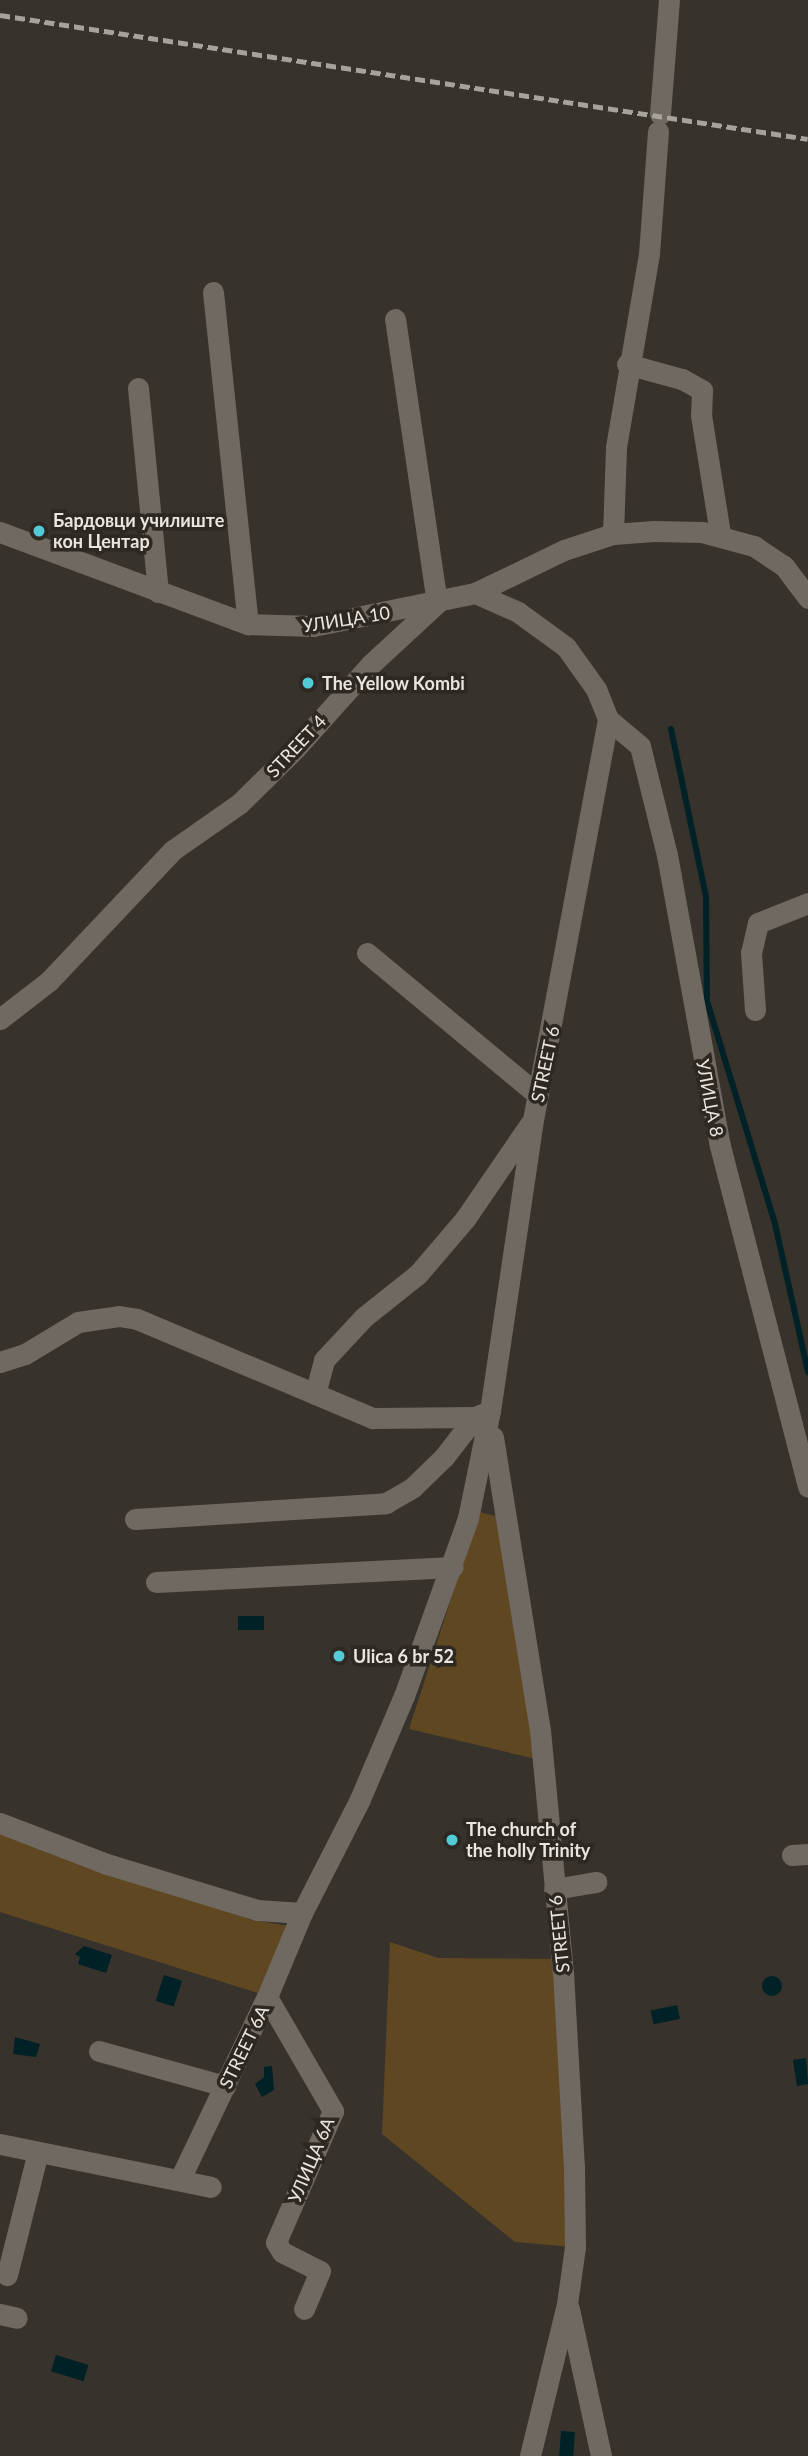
<!DOCTYPE html>
<meta charset="utf-8">
<style>
body{margin:0}
#map{position:relative;width:808px;height:2456px;overflow:hidden;background:#37322b;font-family:Lato,sans-serif}
div>[style]{position:absolute}
.green>*{inset:0;background:#5f4722}
.water>*{inset:0;background:#002125;transform-origin:0 0}
.round{border-radius:50%}
.stream>*{height:6px;margin:-3px;padding:0 3px;transform-origin:3px;border-radius:3px;background:#002125}
.street>*{height:21px;margin:-10.5px;padding:0 10.5px;transform-origin:10.5px;border-radius:10.5px;background:#6f6961}
.secondary>*{height:21px;margin:-10.5px;padding:0 10.5px;transform-origin:10.5px;border-radius:10.5px;background:#6f6961}
.rail>*{height:5px;margin-top:-2.5px;transform-origin:0;background:repeating-linear-gradient(90deg,#a6a39d 0 10px,transparent 0 15px)}
.dots>*{width:19px;height:19px;translate:-50% -50%;box-sizing:border-box;border:4px solid #2d2821;border-radius:50%}
span{translate:-50% -50%;white-space:nowrap;text-align:center;line-height:1.15;-webkit-text-stroke:7px #2d2821;paint-order:stroke}
.poi-label{font-size:18px;color:#e9e6e1;font-weight:700}
.left{translate:0 -50%;text-align:left}
.street-label{font-size:18px;color:#e9e6e1}
</style>
<div id="map">
<div class="green">
<div style="clip-path:polygon(479px 1512px,500px 1517px,536px 1759px,409px 1729px)"></div>
<div style="clip-path:polygon(0 1832px,252px 1920px,289px 1926px,264px 1995px,0 1912px)"></div>
<div style="clip-path:polygon(390px 1942px,438px 1958px,561px 1959px,572px 2247px,515px 2242px,382px 2134px)"></div>
</div>
<div class="water">
<div style="left:264px;top:1616px;width:14px;height:26px;rotate:90deg"></div>
<div style="clip-path:polygon(84px 1946px,112px 1955px,106px 1973px,78px 1964px,80px 1957px,75px 1954px)"></div>
<div style="left:164px;top:1975px;width:19px;height:27px;rotate:18deg"></div>
<div class="round" style="left:762px;top:1976px;width:20px;height:20px"></div>
<div style="left:677px;top:2005px;width:14px;height:27px;rotate:78deg"></div>
<div style="clip-path:polygon(15px 2037px,40px 2044px,36px 2057px,13px 2054px)"></div>
<div style="clip-path:polygon(806px 2058px,808px 2084px,797px 2086px,793px 2060px)"></div>
<div style="clip-path:polygon(272px 2066px,274px 2090px,262px 2097px,255px 2084px,264px 2077px,264px 2067px)"></div>
<div style="left:56px;top:2355px;width:34px;height:17px;rotate:17deg"></div>
<div style="left:561px;top:2431px;width:14px;height:25px;rotate:4deg"></div>
</div>
<div class="stream">
<div style="left:671px;top:729px;width:171px;rotate:78.2deg"></div>
<div style="left:706px;top:896px;width:105px;rotate:89.5deg"></div>
<div style="left:707px;top:1001px;width:233px;rotate:73deg"></div>
<div style="left:775px;top:1224px;width:152px;rotate:77.4deg"></div>
</div>
<div class="street">
<div style="left:660px;top:114px;width:114px;rotate:-85.5deg"></div>
<div style="left:213px;top:292px;width:334px;rotate:84deg"></div>
<div style="left:627px;top:364px;width:57px;rotate:15.3deg"></div>
<div style="left:682px;top:379px;width:23px;rotate:29deg"></div>
<div style="left:702px;top:390px;width:25px;rotate:92deg"></div>
<div style="left:701px;top:415px;width:121px;rotate:80.9deg"></div>
<div style="left:138px;top:388px;width:205px;rotate:84.4deg"></div>
<div style="left:613px;top:534px;width:87px;rotate:-88deg"></div>
<div style="left:616px;top:447px;width:196px;rotate:-80.3deg"></div>
<div style="left:649px;top:254px;width:123px;rotate:-85.8deg"></div>
<div style="left:475px;top:593px;width:99px;rotate:-25.8deg"></div>
<div style="left:564px;top:550px;width:52px;rotate:-18.1deg"></div>
<div style="left:613px;top:534px;width:41px;rotate:-4.2deg"></div>
<div style="left:654px;top:531px;width:48px;rotate:1.2deg"></div>
<div style="left:702px;top:532px;width:54px;rotate:15.1deg"></div>
<div style="left:754px;top:546px;width:36px;rotate:34deg"></div>
<div style="left:784px;top:566px;width:40px;rotate:53deg"></div>
<div style="left:367px;top:953px;width:222px;rotate:39.7deg"></div>
<div style="left:755px;top:1010px;width:57px;rotate:-94deg"></div>
<div style="left:751px;top:953px;width:31px;rotate:-77deg"></div>
<div style="left:758px;top:923px;width:54px;rotate:-21.8deg"></div>
<div style="left:0;top:1019px;width:62px;rotate:-37.8deg"></div>
<div style="left:49px;top:981px;width:180px;rotate:-46.6deg"></div>
<div style="left:173px;top:850px;width:80px;rotate:-34.9deg"></div>
<div style="left:239px;top:804px;width:78px;rotate:-44.5deg"></div>
<div style="left:295px;top:749px;width:113px;rotate:-48.2deg"></div>
<div style="left:370px;top:665px;width:91px;rotate:-42.8deg"></div>
<div style="left:437px;top:603px;width:287px;rotate:-98.4deg"></div>
<div style="left:0;top:1362px;width:26px;rotate:-18deg"></div>
<div style="left:25px;top:1354px;width:62px;rotate:-31.1deg"></div>
<div style="left:78px;top:1322px;width:41px;rotate:-8.3deg"></div>
<div style="left:119px;top:1316px;width:18px;rotate:9deg"></div>
<div style="left:137px;top:1319px;width:256px;rotate:22.8deg"></div>
<div style="left:373px;top:1418px;width:102px;rotate:-0.6deg"></div>
<div style="left:475px;top:1417px;width:16px;rotate:-22deg"></div>
<div style="left:315px;top:1394px;width:35px;rotate:-75deg"></div>
<div style="left:324px;top:1360px;width:59px;rotate:-47.1deg"></div>
<div style="left:364px;top:1317px;width:69px;rotate:-38.5deg"></div>
<div style="left:418px;top:1274px;width:72px;rotate:-49.5deg"></div>
<div style="left:465px;top:1219px;width:115px;rotate:-55.6deg"></div>
<div style="left:493px;top:1437px;width:297px;rotate:80.9deg"></div>
<div style="left:540px;top:1730px;width:243px;rotate:84.6deg"></div>
<div style="left:563px;top:1972px;width:194px;rotate:86.8deg"></div>
<div style="left:574px;top:2166px;width:81px;rotate:89.3deg"></div>
<div style="left:575px;top:2247px;width:58px;rotate:98deg"></div>
<div style="left:567px;top:2304px;width:156px;rotate:103.7deg"></div>
<div style="left:135px;top:1519px;width:252px;rotate:-3.6deg"></div>
<div style="left:386px;top:1503px;width:30px;rotate:-30deg"></div>
<div style="left:412px;top:1488px;width:45px;rotate:-44.1deg"></div>
<div style="left:444px;top:1457px;width:51px;rotate:-52.2deg"></div>
<div style="left:156px;top:1582px;width:297px;rotate:-2.9deg"></div>
<div style="left:0;top:1823px;width:115px;rotate:21deg"></div>
<div style="left:107px;top:1864px;width:157px;rotate:17deg"></div>
<div style="left:257px;top:1910px;width:45px;rotate:3.8deg"></div>
<div style="left:792px;top:1855px;width:16px;rotate:-4deg"></div>
<div style="left:554px;top:1889px;width:43px;rotate:-9.5deg"></div>
<div style="left:267px;top:1997px;width:132px;rotate:59.9deg"></div>
<div style="left:333px;top:2111px;width:143px;rotate:113.5deg"></div>
<div style="left:276px;top:2242px;width:12px;rotate:59deg"></div>
<div style="left:282px;top:2252px;width:42px;rotate:26.6deg"></div>
<div style="left:320px;top:2271px;width:41px;rotate:112.8deg"></div>
<div style="left:99px;top:2051px;width:131px;rotate:15.5deg"></div>
<div style="left:0;top:2144px;width:215px;rotate:11.5deg"></div>
<div style="left:180px;top:2179px;width:202px;rotate:-64.5deg"></div>
<div style="left:267px;top:1997px;width:91px;rotate:-67.4deg"></div>
<div style="left:302px;top:1913px;width:128px;rotate:-63deg"></div>
<div style="left:360px;top:1799px;width:112px;rotate:-66.9deg"></div>
<div style="left:404px;top:1696px;width:189px;rotate:-70.2deg"></div>
<div style="left:468px;top:1518px;width:109px;rotate:-78.4deg"></div>
<div style="left:490px;top:1411px;width:294px;rotate:-81.6deg"></div>
<div style="left:533px;top:1120px;width:408px;rotate:-79.4deg"></div>
<div style="left:608px;top:719px;width:42px;rotate:40.2deg"></div>
<div style="left:640px;top:746px;width:112px;rotate:76.1deg"></div>
<div style="left:667px;top:855px;width:296px;rotate:79.7deg"></div>
<div style="left:720px;top:1146px;width:352px;rotate:75.5deg"></div>
<div style="left:7px;top:2275px;width:127px;rotate:-75.9deg"></div>
<div style="left:569px;top:2309px;width:150px;rotate:77.7deg"></div>
<div style="left:0;top:2314px;width:17px;rotate:13deg"></div>
</div>
<div class="secondary">
<div style="left:0;top:532px;width:265px;rotate:20.4deg"></div>
<div style="left:248px;top:624px;width:65px;rotate:1.8deg"></div>
<div style="left:313px;top:626px;width:165px;rotate:-11.5deg"></div>
<div style="left:475px;top:593px;width:47px;rotate:23.8deg"></div>
<div style="left:518px;top:612px;width:59px;rotate:36.1deg"></div>
<div style="left:566px;top:647px;width:52px;rotate:54.5deg"></div>
<div style="left:596px;top:689px;width:32px;rotate:68deg"></div>
</div>
<div class="rail">
<div style="left:0;top:15px;width:817px;rotate:8.72deg"></div>
</div>
<div class="dots">
<div style="left:39px;top:531px;background:#52cbd8"></div>
<div style="left:308px;top:683px;background:#52cbd8"></div>
<div style="left:339px;top:1656px;background:#52cbd8"></div>
<div style="left:452px;top:1840px;background:#52cbd8"></div>
</div>
<div class="poi-label">
<span class="left" style="left:53px;top:531px">Бардовци училиште<br>кон Центар</span>
<span class="left" style="left:322px;top:683px">The Yellow Kombi</span>
<span class="left" style="left:353px;top:1656px">Ulica 6 br 52</span>
<span class="left" style="left:466px;top:1840px">Тhe church of<br>the holly Trinity</span>
</div>
<div class="street-label">
<span style="left:346px;top:619px;rotate:-9deg">УЛИЦА 10</span>
<span style="left:296px;top:746px;rotate:-47deg">STREET 4</span>
<span style="left:545px;top:1064px;rotate:-78deg">STREET 6</span>
<span style="left:710px;top:1098px;rotate:79deg">УЛИЦА 8</span>
<span style="left:559px;top:1934px;rotate:-96deg">STREET 6</span>
<span style="left:244px;top:2047px;rotate:-64deg">STREET 6A</span>
<span style="left:311px;top:2160px;rotate:-67deg">УЛИЦА 6A</span>
</div>
</div>
